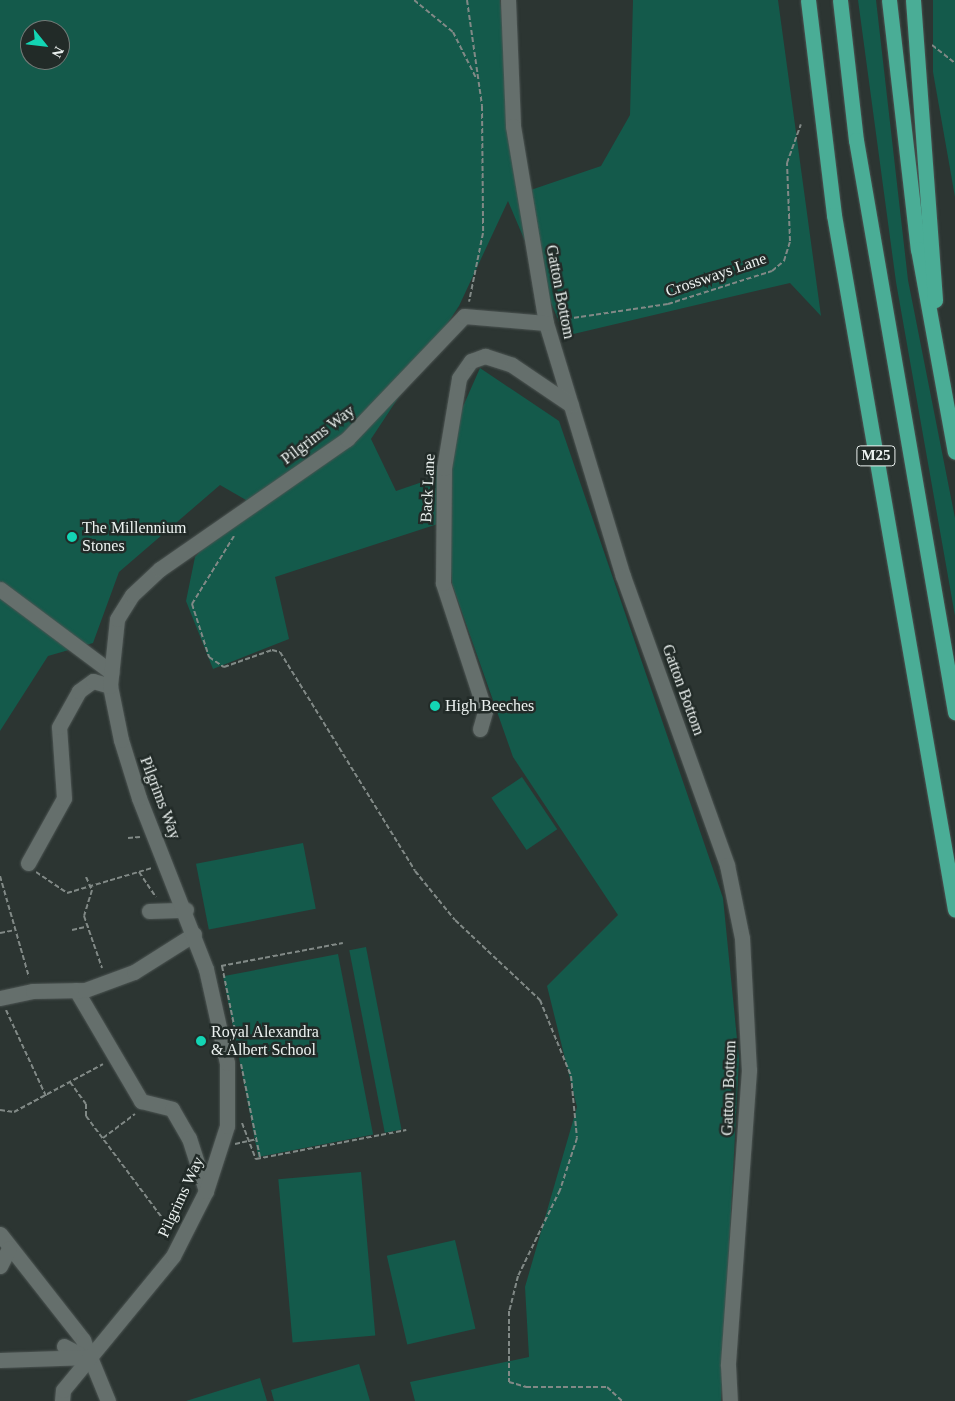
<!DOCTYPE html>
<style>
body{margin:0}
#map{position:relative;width:955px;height:1401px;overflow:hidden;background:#2c3532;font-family:Georgia,serif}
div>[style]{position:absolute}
.green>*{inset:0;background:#145a4b;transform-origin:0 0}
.path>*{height:2px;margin-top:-1px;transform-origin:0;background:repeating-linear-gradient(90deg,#818986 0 5px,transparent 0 7.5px)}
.roads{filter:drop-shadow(0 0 1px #4c5452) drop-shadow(0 0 1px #4c5452)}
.minor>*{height:15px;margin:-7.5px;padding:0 7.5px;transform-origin:7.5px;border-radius:7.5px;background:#656f6c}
.highway>*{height:15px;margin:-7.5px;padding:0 7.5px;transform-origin:7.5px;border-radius:7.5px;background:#4aad96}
.dots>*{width:14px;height:14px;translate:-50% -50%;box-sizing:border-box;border:2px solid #222b28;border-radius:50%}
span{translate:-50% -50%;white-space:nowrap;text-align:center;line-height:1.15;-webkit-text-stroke:5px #222b28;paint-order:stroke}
.shield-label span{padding:1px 4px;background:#222b28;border:1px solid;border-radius:4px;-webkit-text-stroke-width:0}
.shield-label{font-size:15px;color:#ecf2f0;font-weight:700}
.street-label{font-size:16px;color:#ecf2f0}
.poi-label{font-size:16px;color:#ecf2f0}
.left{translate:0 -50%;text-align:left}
.north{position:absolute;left:20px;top:20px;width:50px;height:50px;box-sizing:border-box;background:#222b28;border:1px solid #737b78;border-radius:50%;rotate:119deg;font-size:14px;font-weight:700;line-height:20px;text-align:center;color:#ecf2f0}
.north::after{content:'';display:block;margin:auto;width:18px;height:22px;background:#13d5b4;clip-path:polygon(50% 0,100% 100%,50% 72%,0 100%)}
</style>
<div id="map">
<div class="green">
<div style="clip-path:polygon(evenodd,0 0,500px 0,519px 194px,601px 166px,630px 115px,633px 0,778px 0,821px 316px,790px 283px,565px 336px,508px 201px,459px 306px,371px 439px,396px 491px,431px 479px,480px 368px,559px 421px,723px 898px,739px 1059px,721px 1401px,415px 1401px,410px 1382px,529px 1357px,525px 1287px,577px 1107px,547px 986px,618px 915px,513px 757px,452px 584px,447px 521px,275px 577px,289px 639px,213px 669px,186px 601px,195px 557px,246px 500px,220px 485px,119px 572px,93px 643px,48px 656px,0 731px,0 0,30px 30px,60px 30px,60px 60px,30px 60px,30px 30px)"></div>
<div style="clip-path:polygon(858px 0,876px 0,908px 280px,955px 518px,955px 616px,896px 282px)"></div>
<div style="clip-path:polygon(933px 0,955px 0,955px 197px,933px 72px)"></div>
<div style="left:522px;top:777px;width:63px;height:37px;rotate:56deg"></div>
<div style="left:303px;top:843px;width:67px;height:109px;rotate:79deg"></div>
<div style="left:366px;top:947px;width:186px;height:17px;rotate:79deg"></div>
<div style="left:338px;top:954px;width:184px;height:117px;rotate:79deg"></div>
<div style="left:361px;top:1172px;width:164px;height:83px;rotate:85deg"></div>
<div style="left:455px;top:1240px;width:91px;height:70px;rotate:77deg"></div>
<div style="clip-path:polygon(359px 1364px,370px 1401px,274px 1401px,271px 1390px)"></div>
<div style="clip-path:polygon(260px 1378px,267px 1401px,186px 1401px)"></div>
</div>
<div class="path">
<div style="left:414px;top:0;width:50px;rotate:39.4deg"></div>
<div style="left:453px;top:32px;width:51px;rotate:63.4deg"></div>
<div style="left:467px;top:0;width:107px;rotate:81.9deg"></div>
<div style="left:482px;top:106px;width:127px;rotate:89.5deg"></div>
<div style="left:483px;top:233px;width:70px;rotate:101.5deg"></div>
<div style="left:932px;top:45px;width:29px;rotate:38deg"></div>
<div style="left:559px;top:320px;width:110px;rotate:-8.4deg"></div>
<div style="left:668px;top:304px;width:109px;rotate:-17.6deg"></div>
<div style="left:772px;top:271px;width:16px;rotate:-40deg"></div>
<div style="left:784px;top:261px;width:21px;rotate:-73deg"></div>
<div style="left:790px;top:241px;width:78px;rotate:-92.2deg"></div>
<div style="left:787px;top:163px;width:41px;rotate:-70.3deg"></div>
<div style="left:234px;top:536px;width:80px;rotate:121.7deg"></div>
<div style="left:192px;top:604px;width:56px;rotate:72.2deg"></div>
<div style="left:209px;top:657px;width:18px;rotate:34deg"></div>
<div style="left:224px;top:667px;width:51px;rotate:-19.5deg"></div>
<div style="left:272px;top:650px;width:8px;rotate:14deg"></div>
<div style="left:280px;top:652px;width:257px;rotate:58.3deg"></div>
<div style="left:415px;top:871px;width:63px;rotate:50.8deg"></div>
<div style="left:455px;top:920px;width:117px;rotate:43.3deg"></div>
<div style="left:540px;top:1000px;width:82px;rotate:67.8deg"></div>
<div style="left:571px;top:1076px;width:62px;rotate:84.5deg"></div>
<div style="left:577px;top:1138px;width:55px;rotate:108.1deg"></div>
<div style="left:560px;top:1190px;width:96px;rotate:116deg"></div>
<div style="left:518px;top:1276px;width:36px;rotate:104deg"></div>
<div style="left:509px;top:1311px;width:71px;rotate:90deg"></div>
<div style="left:509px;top:1382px;width:18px;rotate:16deg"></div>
<div style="left:526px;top:1387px;width:81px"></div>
<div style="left:607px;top:1387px;width:21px;rotate:43deg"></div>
<div style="left:128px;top:838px;width:12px;rotate:-5deg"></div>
<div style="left:36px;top:872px;width:37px;rotate:34deg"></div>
<div style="left:67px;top:893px;width:89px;rotate:-16.4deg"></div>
<div style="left:139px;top:872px;width:30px;rotate:56deg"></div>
<div style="left:0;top:876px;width:105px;rotate:74deg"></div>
<div style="left:86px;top:877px;width:14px;rotate:65deg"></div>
<div style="left:92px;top:890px;width:27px;rotate:107deg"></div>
<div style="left:84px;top:916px;width:55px;rotate:70.9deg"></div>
<div style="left:72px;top:930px;width:17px;rotate:-13deg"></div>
<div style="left:0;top:933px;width:15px;rotate:-11deg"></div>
<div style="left:221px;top:966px;width:124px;rotate:-10.7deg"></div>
<div style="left:222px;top:966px;width:70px;rotate:78.5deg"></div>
<div style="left:6px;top:1010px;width:95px;rotate:65.1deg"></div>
<div style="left:241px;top:1064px;width:95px;rotate:78.5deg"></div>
<div style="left:70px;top:1082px;width:27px;rotate:54deg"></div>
<div style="left:86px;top:1104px;width:12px;rotate:90deg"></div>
<div style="left:86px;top:1116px;width:144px;rotate:53.2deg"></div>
<div style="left:0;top:1110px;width:14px;rotate:8deg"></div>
<div style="left:14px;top:1112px;width:101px;rotate:-28.3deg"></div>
<div style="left:242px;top:1123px;width:39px;rotate:69deg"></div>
<div style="left:256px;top:1159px;width:153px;rotate:-10.9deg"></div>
<div style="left:103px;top:1138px;width:40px;rotate:-37deg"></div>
<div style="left:235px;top:1144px;width:22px;rotate:-13deg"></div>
</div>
<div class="roads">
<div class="minor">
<div style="left:508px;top:0;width:126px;rotate:87.7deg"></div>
<div style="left:513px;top:126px;width:200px;rotate:80.5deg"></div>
<div style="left:546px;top:323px;width:264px;rotate:73.1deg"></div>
<div style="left:623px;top:576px;width:307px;rotate:70.2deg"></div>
<div style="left:727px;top:865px;width:75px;rotate:78.4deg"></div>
<div style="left:742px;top:938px;width:132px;rotate:87deg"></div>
<div style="left:749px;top:1070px;width:296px;rotate:94.1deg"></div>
<div style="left:728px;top:1365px;width:36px;rotate:87deg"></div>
<div style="left:0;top:589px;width:139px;rotate:36.8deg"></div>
<div style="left:480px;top:729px;width:19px;rotate:-74deg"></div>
<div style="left:485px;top:711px;width:135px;rotate:-108.2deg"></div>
<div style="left:443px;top:583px;width:115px;rotate:-89.5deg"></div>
<div style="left:444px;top:468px;width:91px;rotate:-80.5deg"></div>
<div style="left:459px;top:378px;width:21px;rotate:-55deg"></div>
<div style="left:471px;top:361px;width:15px;rotate:-20deg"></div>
<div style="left:485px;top:356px;width:28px;rotate:18deg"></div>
<div style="left:512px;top:365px;width:71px;rotate:34.1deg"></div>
<div style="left:28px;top:863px;width:74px;rotate:-61deg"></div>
<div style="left:64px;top:798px;width:71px;rotate:-94deg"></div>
<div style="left:59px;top:727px;width:41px;rotate:-60.9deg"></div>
<div style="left:79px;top:691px;width:17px;rotate:-36deg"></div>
<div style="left:93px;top:681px;width:18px;rotate:16deg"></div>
<div style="left:149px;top:911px;width:37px;rotate:-2deg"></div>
<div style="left:76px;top:990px;width:129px;rotate:59.6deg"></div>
<div style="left:141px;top:1101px;width:32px;rotate:14deg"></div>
<div style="left:172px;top:1109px;width:34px;rotate:60deg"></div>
<div style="left:189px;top:1138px;width:56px;rotate:72.2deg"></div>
<div style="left:0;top:998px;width:34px;rotate:-12deg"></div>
<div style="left:33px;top:991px;width:52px;rotate:-1.1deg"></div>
<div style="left:85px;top:990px;width:52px;rotate:-20.2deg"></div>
<div style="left:134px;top:972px;width:71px;rotate:-32.3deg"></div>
<div style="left:0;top:1234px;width:135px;rotate:51.9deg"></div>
<div style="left:83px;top:1340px;width:66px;rotate:67.7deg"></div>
<div style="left:0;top:1266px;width:20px;rotate:-63deg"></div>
<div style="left:64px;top:1346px;width:17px;rotate:28deg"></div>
<div style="left:0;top:1360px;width:90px;rotate:-1.9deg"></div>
<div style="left:62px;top:1401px;width:11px;rotate:-85deg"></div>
<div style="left:63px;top:1390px;width:173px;rotate:-50.6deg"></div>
<div style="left:173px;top:1256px;width:73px;rotate:-63.1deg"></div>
<div style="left:206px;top:1191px;width:68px;rotate:-72.1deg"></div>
<div style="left:227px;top:1126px;width:63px;rotate:-90deg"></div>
<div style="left:227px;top:1063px;width:96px;rotate:-102.6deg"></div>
<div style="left:206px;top:969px;width:184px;rotate:-111.4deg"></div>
<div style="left:139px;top:798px;width:61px;rotate:-107.2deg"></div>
<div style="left:121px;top:740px;width:55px;rotate:-101.5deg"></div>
<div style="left:110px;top:686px;width:67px;rotate:-84deg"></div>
<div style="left:117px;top:619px;width:28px;rotate:-58deg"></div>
<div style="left:132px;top:595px;width:38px;rotate:-43deg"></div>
<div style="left:160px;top:569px;width:228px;rotate:-34.8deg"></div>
<div style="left:347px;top:439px;width:170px;rotate:-46.4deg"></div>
<div style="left:464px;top:316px;width:82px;rotate:4.9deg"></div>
</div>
<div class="highway">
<div style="left:808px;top:0;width:217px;rotate:83.1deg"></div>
<div style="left:834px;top:215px;width:705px;rotate:80.12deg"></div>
<div style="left:840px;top:0;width:141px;rotate:83.5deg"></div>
<div style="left:856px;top:140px;width:581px;rotate:80.18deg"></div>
<div style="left:889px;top:0;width:251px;rotate:83.4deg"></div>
<div style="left:918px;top:249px;width:206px;rotate:79.7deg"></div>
<div style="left:913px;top:0;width:301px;rotate:85.8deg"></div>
</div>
</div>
<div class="dots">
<div style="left:72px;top:537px;background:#13d5b4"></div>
<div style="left:435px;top:706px;background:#13d5b4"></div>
<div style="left:201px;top:1041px;background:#13d5b4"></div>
</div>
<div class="shield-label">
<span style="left:876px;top:456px">M25</span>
</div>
<div class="street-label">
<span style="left:716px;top:275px;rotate:-19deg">Crossways Lane</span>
<span style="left:560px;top:292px;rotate:79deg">Gatton Bottom</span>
<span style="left:318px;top:435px;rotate:-37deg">Pilgrims Way</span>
<span style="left:428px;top:488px;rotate:-87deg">Back Lane</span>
<span style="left:683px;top:690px;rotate:70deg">Gatton Bottom</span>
<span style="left:160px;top:798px;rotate:69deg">Pilgrims Way</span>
<span style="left:729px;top:1088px;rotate:-88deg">Gatton Bottom</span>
<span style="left:181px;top:1197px;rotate:-65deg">Pilgrims Way</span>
</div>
<div class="poi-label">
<span class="left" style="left:82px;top:537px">The Millennium<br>Stones</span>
<span class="left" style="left:445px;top:706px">High Beeches</span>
<span class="left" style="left:211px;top:1041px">Royal Alexandra<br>&amp; Albert School</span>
</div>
<div class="north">N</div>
</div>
